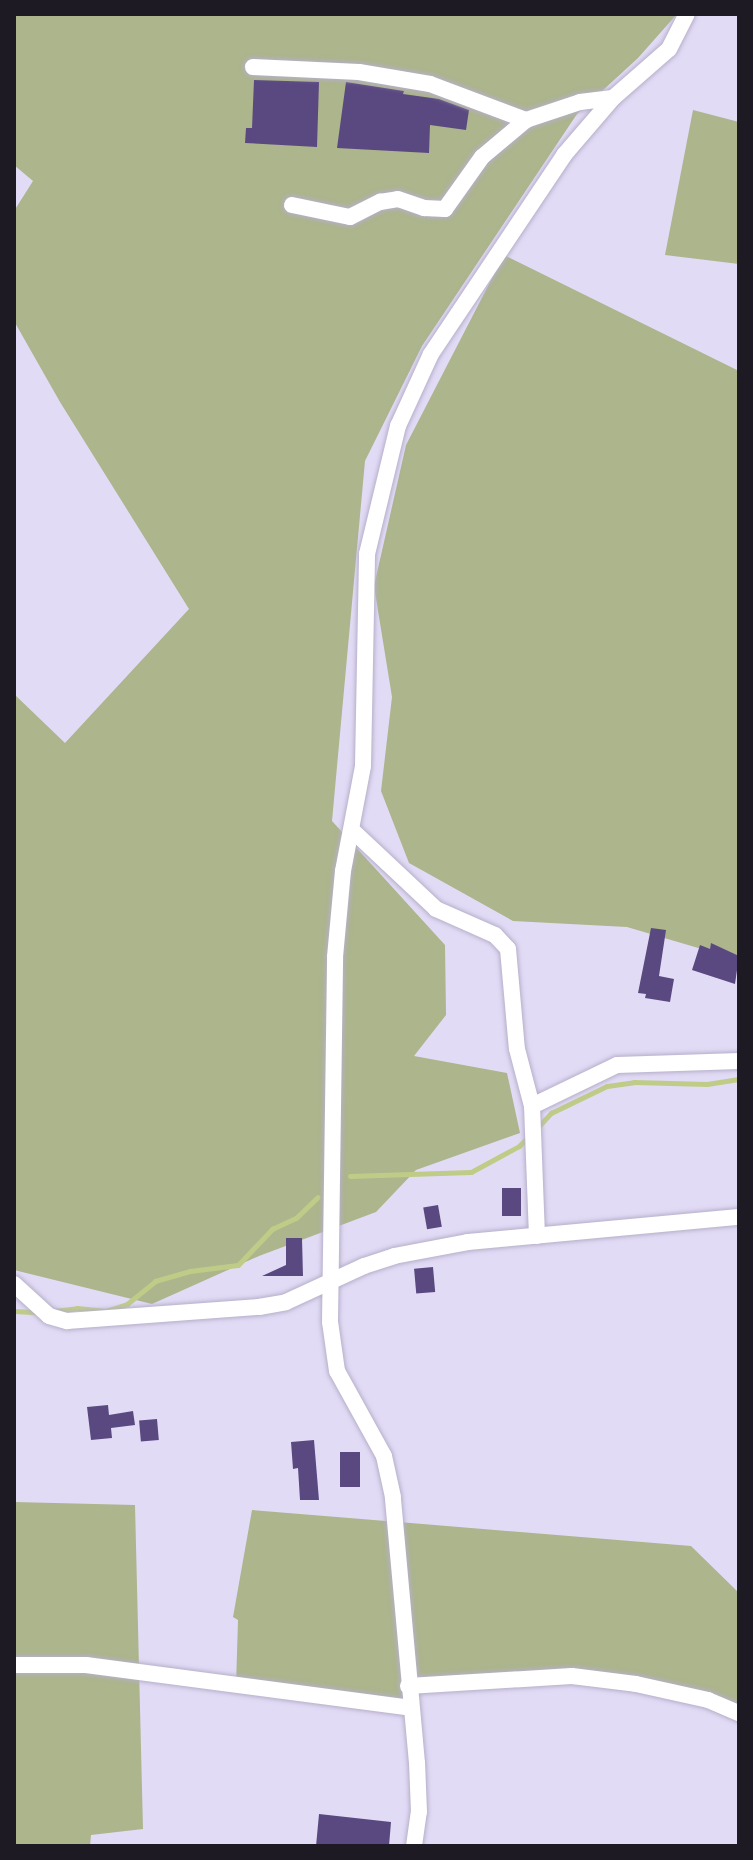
<!DOCTYPE html>
<style>
body{margin:0}
#map{position:relative;width:753px;height:1860px;overflow:hidden;background:#e2dbf6;font-family:"Asap Condensed",sans-serif}
div>[style]{position:absolute}
.green>*{inset:0;background:#acb58c}
.stream>*{height:5px;margin:-2.5px;padding:0 2.5px;transform-origin:2.5px;border-radius:2.5px;background:#bfcc88}
.building>*{inset:0;background:#5a4980;transform-origin:0 0}
.roads{filter:drop-shadow(0 0 2px #b6afc9) drop-shadow(0 0 2px #b6afc9)}
.minor>*{height:16px;margin:-8px;padding:0 8px;transform-origin:8px;border-radius:8px;background:#fff}
span{translate:-50% -50%;white-space:nowrap;text-align:center;line-height:1.15;-webkit-text-stroke:8px #e2dbf6;paint-order:stroke}
.frame{position:absolute;inset:0;border:16px solid #1d1a24;pointer-events:none}
</style>
<div id="map">
<div class="green">
<div style="clip-path:polygon(14px 14px,677px 14px,638px 58px,577px 114px,422px 346px,365px 461px,332px 821px,445px 945px,446px 1015px,414px 1056px,507px 1073px,520px 1133px,416px 1170px,376px 1212px,259px 1256px,152px 1304px,14px 1270px,14px 694px,65px 743px,189px 609px,60px 402px,14px 321px,14px 211px,33px 181px,14px 165px)"></div>
<div style="clip-path:polygon(693px 110px,739px 122px,739px 264px,665px 255px)"></div>
<div style="clip-path:polygon(504px 255px,739px 371px,739px 960px,627px 927px,513px 921px,409px 863px,381px 791px,392px 697px,374px 586px,406px 445px)"></div>
<div style="clip-path:polygon(14px 1502px,135px 1505px,143px 1829px,91px 1835px,90px 1846px,14px 1846px)"></div>
<div style="clip-path:polygon(252px 1510px,691px 1546px,739px 1593px,739px 1715px,672px 1689px,561px 1682px,409px 1686px,410px 1705px,236px 1685px,238px 1620px,233px 1617px)"></div>
</div>
<div class="stream">
<div style="left:537px;top:1128px;width:21px;rotate:-47deg"></div>
<div style="left:551px;top:1113px;width:62px;rotate:-25.7deg"></div>
<div style="left:607px;top:1086px;width:27px;rotate:-8deg"></div>
<div style="left:634px;top:1082px;width:73px;rotate:1.6deg"></div>
<div style="left:707px;top:1084px;width:32px;rotate:-9deg"></div>
<div style="left:350px;top:1176px;width:121px;rotate:-1.9deg"></div>
<div style="left:471px;top:1172px;width:55px;rotate:-28.4deg"></div>
<div style="left:519px;top:1146px;width:11px;rotate:-45deg"></div>
<div style="left:14px;top:1311px;width:22px;rotate:3deg"></div>
<div style="left:54px;top:1311px;width:23px;rotate:-7deg"></div>
<div style="left:77px;top:1308px;width:29px;rotate:6deg"></div>
<div style="left:106px;top:1311px;width:22px;rotate:-18deg"></div>
<div style="left:127px;top:1304px;width:36px;rotate:-39deg"></div>
<div style="left:155px;top:1281px;width:36px;rotate:-16deg"></div>
<div style="left:190px;top:1271px;width:48px;rotate:-7.1deg"></div>
<div style="left:238px;top:1265px;width:50px;rotate:-46.6deg"></div>
<div style="left:272px;top:1229px;width:26px;rotate:-25deg"></div>
<div style="left:296px;top:1218px;width:30px;rotate:-44deg"></div>
</div>
<div class="building">
<div style="clip-path:polygon(254px 80px,319px 82px,317px 147px,245px 143px,246px 128px,252px 128px)"></div>
<div style="clip-path:polygon(346px 82px,404px 91px,403px 94px,439px 99px,469px 110px,466px 130px,430px 125px,429px 153px,337px 148px)"></div>
<div style="clip-path:polygon(651px 928px,666px 930px,659px 976px,674px 979px,670px 1002px,645px 998px,646px 994px,638px 993px)"></div>
<div style="clip-path:polygon(711px 943px,739px 956px,735px 984px,692px 970px,700px 945px,710px 949px)"></div>
<div style="left:502px;top:1188px;width:19px;height:28px"></div>
<div style="left:438px;top:1205px;width:22px;height:15px;rotate:80deg"></div>
<div style="clip-path:polygon(286px 1238px,302px 1238px,303px 1276px,262px 1276px,286px 1265px)"></div>
<div style="left:433px;top:1267px;width:25px;height:19px;rotate:85deg"></div>
<div style="clip-path:polygon(108px 1405px,109px 1415px,133px 1411px,135px 1425px,111px 1428px,112px 1438px,91px 1440px,87px 1407px)"></div>
<div style="left:157px;top:1419px;width:21px;height:18px;rotate:85deg"></div>
<div style="clip-path:polygon(314px 1440px,319px 1500px,300px 1500px,298px 1468px,293px 1469px,291px 1442px)"></div>
<div style="left:340px;top:1452px;width:20px;height:35px"></div>
<div style="clip-path:polygon(319px 1814px,391px 1822px,389px 1846px,316px 1846px)"></div>
</div>
<div class="roads">
<div class="minor">
<div style="left:253px;top:67px;width:106px;rotate:2.7deg"></div>
<div style="left:359px;top:72px;width:72px;rotate:9.6deg"></div>
<div style="left:430px;top:84px;width:103px;rotate:20.6deg"></div>
<div style="left:292px;top:205px;width:59px;rotate:11.7deg"></div>
<div style="left:350px;top:217px;width:34px;rotate:-27deg"></div>
<div style="left:380px;top:202px;width:18px;rotate:-9deg"></div>
<div style="left:398px;top:199px;width:28px;rotate:19deg"></div>
<div style="left:424px;top:208px;width:21px;rotate:3deg"></div>
<div style="left:445px;top:209px;width:64px;rotate:-54.6deg"></div>
<div style="left:482px;top:157px;width:57px;rotate:-40.1deg"></div>
<div style="left:526px;top:120px;width:57px;rotate:-18.4deg"></div>
<div style="left:580px;top:102px;width:33px;rotate:-7deg"></div>
<div style="left:352px;top:830px;width:115px;rotate:43.2deg"></div>
<div style="left:436px;top:909px;width:64px;rotate:23.8deg"></div>
<div style="left:495px;top:935px;width:19px;rotate:47deg"></div>
<div style="left:508px;top:949px;width:100px;rotate:84.9deg"></div>
<div style="left:517px;top:1049px;width:59px;rotate:75.3deg"></div>
<div style="left:532px;top:1106px;width:130px;rotate:87.8deg"></div>
<div style="left:532px;top:1106px;width:94px;rotate:-25.8deg"></div>
<div style="left:617px;top:1065px;width:122px;rotate:-1.9deg"></div>
<div style="left:14px;top:1284px;width:47px;rotate:42.4deg"></div>
<div style="left:49px;top:1316px;width:19px;rotate:16deg"></div>
<div style="left:67px;top:1321px;width:193px;rotate:-4.2deg"></div>
<div style="left:259px;top:1307px;width:27px;rotate:-10deg"></div>
<div style="left:286px;top:1302px;width:86px;rotate:-24.8deg"></div>
<div style="left:364px;top:1266px;width:32px;rotate:-18deg"></div>
<div style="left:394px;top:1256px;width:75px;rotate:-10.7deg"></div>
<div style="left:468px;top:1242px;width:272px;rotate:-5.3deg"></div>
<div style="left:14px;top:1665px;width:72px"></div>
<div style="left:86px;top:1665px;width:328px;rotate:7.5deg"></div>
<div style="left:408px;top:1686px;width:164px;rotate:-3.5deg"></div>
<div style="left:572px;top:1676px;width:64px;rotate:7.1deg"></div>
<div style="left:636px;top:1684px;width:74px;rotate:12.5deg"></div>
<div style="left:708px;top:1700px;width:34px;rotate:23deg"></div>
<div style="left:414px;top:1846px;width:34px;rotate:-82deg"></div>
<div style="left:419px;top:1812px;width:49px;rotate:-92.3deg"></div>
<div style="left:417px;top:1763px;width:267px;rotate:-95.2deg"></div>
<div style="left:393px;top:1497px;width:42px;rotate:-102.4deg"></div>
<div style="left:384px;top:1456px;width:97px;rotate:-118.9deg"></div>
<div style="left:337px;top:1371px;width:49px;rotate:-98.1deg"></div>
<div style="left:330px;top:1322px;width:365px;rotate:-89.2deg"></div>
<div style="left:335px;top:957px;width:86px;rotate:-84.7deg"></div>
<div style="left:343px;top:871px;width:107px;rotate:-79.2deg"></div>
<div style="left:363px;top:766px;width:212px;rotate:-88.9deg"></div>
<div style="left:367px;top:554px;width:132px;rotate:-76.4deg"></div>
<div style="left:398px;top:426px;width:79px;rotate:-65.4deg"></div>
<div style="left:431px;top:354px;width:239px;rotate:-56.2deg"></div>
<div style="left:564px;top:155px;width:75px;rotate:-49.3deg"></div>
<div style="left:613px;top:98px;width:74px;rotate:-41.2deg"></div>
<div style="left:669px;top:49px;width:39px;rotate:-63deg"></div>
</div>
</div>
<div class="frame"></div>
</div>
